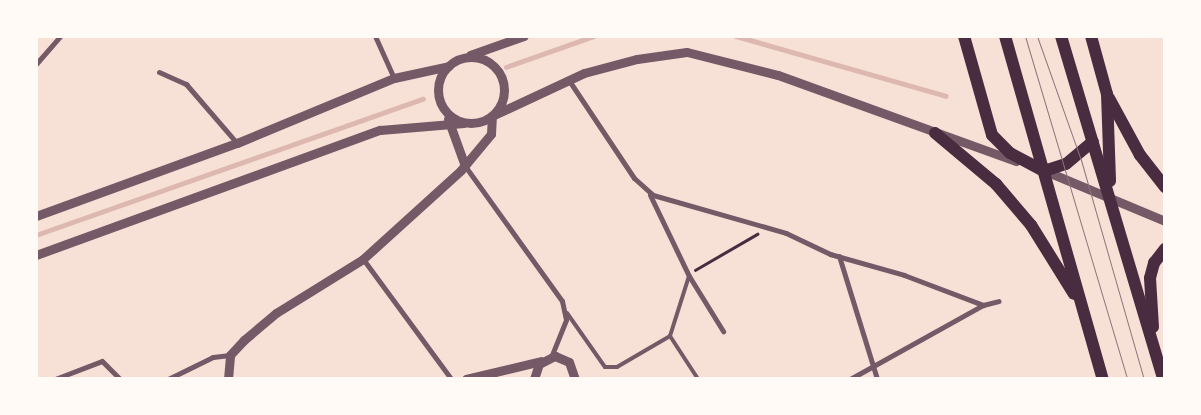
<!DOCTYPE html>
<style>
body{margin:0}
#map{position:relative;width:1201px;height:415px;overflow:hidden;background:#f7e1d7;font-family:"Roboto Condensed",sans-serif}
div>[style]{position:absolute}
.stream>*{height:4.5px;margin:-2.25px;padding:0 2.25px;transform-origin:2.25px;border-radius:2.25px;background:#dcb8b0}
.path>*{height:2.5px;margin:-1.25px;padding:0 1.25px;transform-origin:1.25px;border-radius:1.25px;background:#4a2c40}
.service>*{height:4px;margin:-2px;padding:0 2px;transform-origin:2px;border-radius:2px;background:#755966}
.minor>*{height:5px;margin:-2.5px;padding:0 2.5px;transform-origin:2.5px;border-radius:2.5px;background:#755966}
.tertiary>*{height:9px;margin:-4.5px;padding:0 4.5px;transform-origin:4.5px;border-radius:4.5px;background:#755966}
.tertiary>.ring{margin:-4.5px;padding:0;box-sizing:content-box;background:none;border:9px solid #755966;border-radius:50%}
.primary>*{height:12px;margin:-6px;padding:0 6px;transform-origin:6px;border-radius:6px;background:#4a2c40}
.tram>*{height:1px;margin:-0.5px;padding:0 0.5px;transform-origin:0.5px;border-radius:0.5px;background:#8f747c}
span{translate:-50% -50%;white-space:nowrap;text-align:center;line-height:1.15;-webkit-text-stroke:4px #fffaf5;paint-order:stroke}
.frame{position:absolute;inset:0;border:38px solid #fffaf5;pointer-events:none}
</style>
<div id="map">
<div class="stream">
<div style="left:736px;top:36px;width:218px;rotate:15.9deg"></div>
<div style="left:506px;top:67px;width:93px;rotate:-19.4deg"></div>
<div style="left:36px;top:235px;width:410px;rotate:-19.4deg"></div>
</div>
<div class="path">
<div style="left:695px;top:270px;width:72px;rotate:-30.1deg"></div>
</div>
<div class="service">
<div style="left:567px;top:313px;width:66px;rotate:54.9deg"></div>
<div style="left:605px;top:367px;width:12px"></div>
<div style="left:617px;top:367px;width:61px;rotate:-30.3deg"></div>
<div style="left:670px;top:336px;width:51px;rotate:56.9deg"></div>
<div style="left:670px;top:336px;width:63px;rotate:-72.4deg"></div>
</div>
<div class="minor">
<div style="left:375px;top:36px;width:46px;rotate:65.7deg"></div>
<div style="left:36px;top:64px;width:37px;rotate:-49deg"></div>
<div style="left:159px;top:72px;width:30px;rotate:24deg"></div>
<div style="left:186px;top:84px;width:78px;rotate:49.2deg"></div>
<div style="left:568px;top:79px;width:119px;rotate:56.3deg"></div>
<div style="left:634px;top:178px;width:25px;rotate:42deg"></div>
<div style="left:653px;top:195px;width:138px;rotate:15.9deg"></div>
<div style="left:786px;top:233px;width:49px;rotate:25.5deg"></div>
<div style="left:830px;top:254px;width:77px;rotate:15.8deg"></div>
<div style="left:904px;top:275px;width:85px;rotate:20.8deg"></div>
<div style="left:465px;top:166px;width:166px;rotate:54.3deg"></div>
<div style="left:562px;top:301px;width:19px;rotate:78deg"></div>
<div style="left:566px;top:320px;width:40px;rotate:112deg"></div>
<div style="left:650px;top:195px;width:90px;rotate:64.3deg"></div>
<div style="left:689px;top:276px;width:65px;rotate:58.3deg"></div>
<div style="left:839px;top:256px;width:129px;rotate:72.8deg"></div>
<div style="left:363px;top:259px;width:149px;rotate:53.7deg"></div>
<div style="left:55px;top:379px;width:50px;rotate:-21deg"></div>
<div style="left:102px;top:361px;width:25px;rotate:45deg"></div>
<div style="left:168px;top:379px;width:50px;rotate:-26.1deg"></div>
<div style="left:213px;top:357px;width:17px;rotate:-7deg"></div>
<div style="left:850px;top:379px;width:152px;rotate:-29.1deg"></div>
<div style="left:983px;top:305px;width:16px;rotate:-14deg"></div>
</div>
<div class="tertiary">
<div style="left:470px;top:55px;width:57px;rotate:-19.4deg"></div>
<div class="ring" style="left:438px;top:57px;width:57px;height:57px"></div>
<div style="left:494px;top:115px;width:99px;rotate:-25deg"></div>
<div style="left:584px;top:73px;width:55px;rotate:-14.8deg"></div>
<div style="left:637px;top:59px;width:50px;rotate:-8deg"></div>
<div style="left:687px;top:52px;width:94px;rotate:14.2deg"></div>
<div style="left:778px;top:75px;width:253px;rotate:19.9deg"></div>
<div style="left:448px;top:119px;width:50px;rotate:70.1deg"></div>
<div style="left:1043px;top:170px;width:132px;rotate:22.7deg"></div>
<div style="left:36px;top:216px;width:214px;rotate:-20deg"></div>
<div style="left:237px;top:143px;width:170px;rotate:-22.5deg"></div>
<div style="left:394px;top:78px;width:56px;rotate:-12.3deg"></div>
<div style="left:36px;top:255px;width:366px;rotate:-20deg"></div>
<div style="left:380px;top:130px;width:84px;rotate:-4.8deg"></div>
<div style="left:228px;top:379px;width:24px;rotate:-85deg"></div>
<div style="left:230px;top:355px;width:21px;rotate:-47deg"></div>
<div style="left:244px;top:340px;width:42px;rotate:-40.2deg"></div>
<div style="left:276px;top:313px;width:102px;rotate:-31.8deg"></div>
<div style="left:363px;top:259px;width:132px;rotate:-42.2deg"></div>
<div style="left:461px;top:170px;width:47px;rotate:-50.2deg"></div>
<div style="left:491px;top:134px;width:18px;rotate:-87deg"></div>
<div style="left:466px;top:379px;width:77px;rotate:-13.5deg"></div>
<div style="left:534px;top:379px;width:16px;rotate:-72deg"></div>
<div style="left:539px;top:364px;width:18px;rotate:-27deg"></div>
<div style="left:555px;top:356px;width:15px;rotate:23deg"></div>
<div style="left:569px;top:362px;width:18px;rotate:71deg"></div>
</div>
<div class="primary">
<div style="left:964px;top:36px;width:103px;rotate:74.2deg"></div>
<div style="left:992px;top:135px;width:25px;rotate:45deg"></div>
<div style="left:1010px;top:153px;width:38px;rotate:28deg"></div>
<div style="left:1044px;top:171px;width:23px;rotate:-18deg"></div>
<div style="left:1066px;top:164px;width:35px;rotate:-40deg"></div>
<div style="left:1005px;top:36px;width:357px;rotate:74.1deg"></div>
<div style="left:1061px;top:36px;width:358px;rotate:73.4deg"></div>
<div style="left:1091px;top:36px;width:60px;rotate:74.6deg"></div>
<div style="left:1107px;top:94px;width:87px;rotate:88deg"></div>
<div style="left:1109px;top:98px;width:65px;rotate:61.5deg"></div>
<div style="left:1140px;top:155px;width:41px;rotate:52deg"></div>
<div style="left:935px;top:133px;width:80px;rotate:39.9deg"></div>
<div style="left:996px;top:184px;width:54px;rotate:49.5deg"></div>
<div style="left:1031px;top:225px;width:81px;rotate:58.1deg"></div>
<div style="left:1153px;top:327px;width:49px;rotate:-93.5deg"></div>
<div style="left:1150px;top:278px;width:16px;rotate:-75deg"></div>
<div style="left:1154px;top:263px;width:18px;rotate:-52deg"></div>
</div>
<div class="tram">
<div style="left:1025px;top:36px;width:358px;rotate:73.4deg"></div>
<div style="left:1037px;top:36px;width:132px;rotate:70.5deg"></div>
<div style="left:1081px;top:160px;width:228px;rotate:74deg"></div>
</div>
<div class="frame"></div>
</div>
